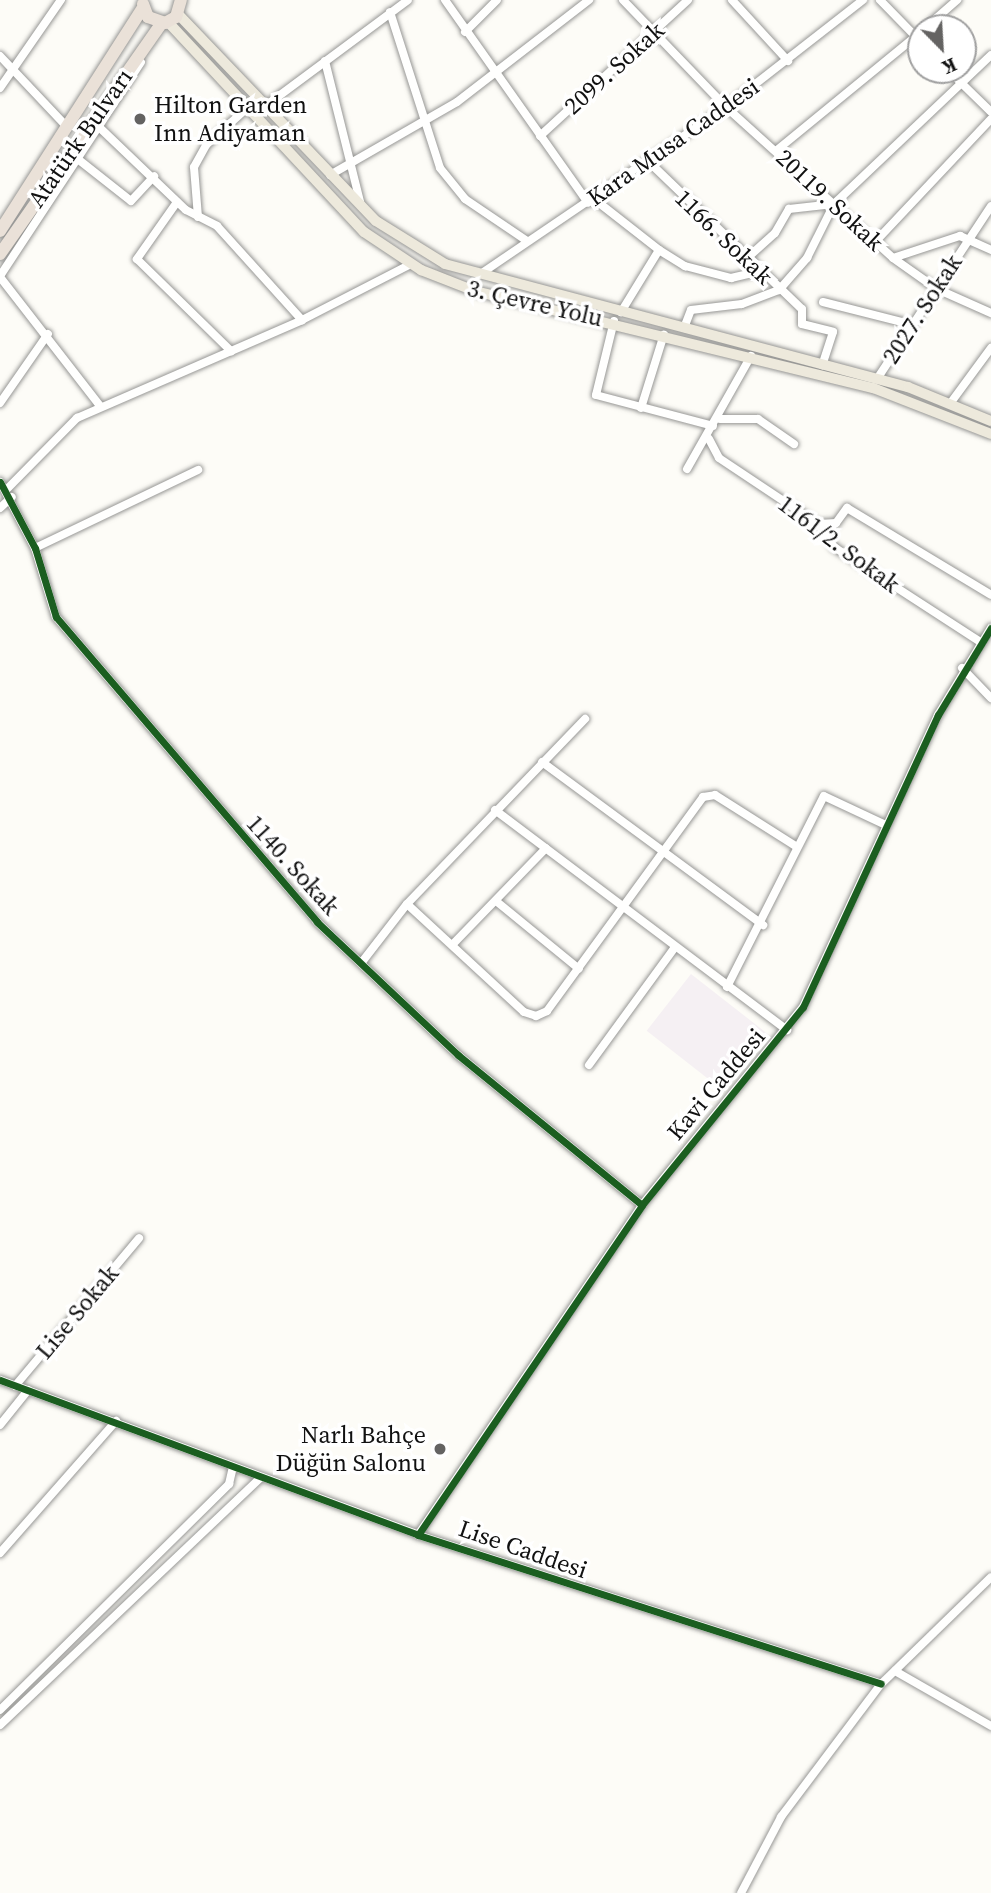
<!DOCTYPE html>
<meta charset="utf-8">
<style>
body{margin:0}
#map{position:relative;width:991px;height:1893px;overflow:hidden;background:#fdfcf7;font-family:"Source Serif 4",serif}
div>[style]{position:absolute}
.industrial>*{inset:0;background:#f5f0f3;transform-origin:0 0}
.roads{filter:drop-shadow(0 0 2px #979795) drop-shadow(0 0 2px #979795)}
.minor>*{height:8px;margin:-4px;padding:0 4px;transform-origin:4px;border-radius:4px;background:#fffffe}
.major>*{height:10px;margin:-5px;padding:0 5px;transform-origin:5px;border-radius:5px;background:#ede9dc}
.highway>*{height:12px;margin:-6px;padding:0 6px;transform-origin:6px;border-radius:6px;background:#eae1d8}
.cycleway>*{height:7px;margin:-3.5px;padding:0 3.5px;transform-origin:3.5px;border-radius:3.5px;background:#1b5e20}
.dots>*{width:19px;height:19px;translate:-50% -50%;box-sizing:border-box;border:4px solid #fff;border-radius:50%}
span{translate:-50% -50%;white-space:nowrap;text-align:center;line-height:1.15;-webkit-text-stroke:7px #fff;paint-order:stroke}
.street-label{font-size:24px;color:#111}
.poi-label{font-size:24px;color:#111}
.left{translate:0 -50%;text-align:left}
.right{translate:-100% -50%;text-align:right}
.north{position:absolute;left:907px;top:14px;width:70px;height:70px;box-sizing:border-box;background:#fff;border:2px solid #a0a0a0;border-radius:50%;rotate:156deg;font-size:19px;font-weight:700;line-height:28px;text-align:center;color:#111}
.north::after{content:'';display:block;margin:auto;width:24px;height:32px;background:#646362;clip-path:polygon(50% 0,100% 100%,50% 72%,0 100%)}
</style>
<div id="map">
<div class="industrial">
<div style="left:691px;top:974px;width:99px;height:72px;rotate:38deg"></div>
</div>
<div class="roads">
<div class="minor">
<div style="left:445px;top:0;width:248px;rotate:54.8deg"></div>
<div style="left:623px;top:0;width:149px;rotate:46.1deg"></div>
<div style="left:726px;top:107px;width:225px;rotate:42.1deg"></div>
<div style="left:893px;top:258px;width:54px;rotate:35.2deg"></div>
<div style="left:937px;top:289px;width:59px;rotate:24deg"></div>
<div style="left:732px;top:0;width:83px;rotate:47.4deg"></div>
<div style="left:880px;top:0;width:59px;rotate:45.7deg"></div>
<div style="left:390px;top:12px;width:164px;rotate:72.2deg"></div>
<div style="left:440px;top:168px;width:40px;rotate:51deg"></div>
<div style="left:465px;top:199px;width:75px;rotate:34.1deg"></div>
<div style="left:925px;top:28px;width:43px;rotate:-41.2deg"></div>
<div style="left:465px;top:32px;width:45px;rotate:-45deg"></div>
<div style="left:0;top:56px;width:99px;rotate:46.6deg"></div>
<div style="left:325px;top:61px;width:148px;rotate:76deg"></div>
<div style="left:948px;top:70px;width:60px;rotate:44.3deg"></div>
<div style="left:0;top:88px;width:107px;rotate:-55.3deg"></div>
<div style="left:264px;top:107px;width:179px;rotate:-36.6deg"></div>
<div style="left:99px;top:127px;width:120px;rotate:43.7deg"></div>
<div style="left:186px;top:210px;width:35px;rotate:27deg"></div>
<div style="left:217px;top:226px;width:127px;rotate:47.9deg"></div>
<div style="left:540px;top:136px;width:201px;rotate:-42.6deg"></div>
<div style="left:777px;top:150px;width:186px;rotate:-39.3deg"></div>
<div style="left:79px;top:160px;width:66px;rotate:38.3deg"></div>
<div style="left:131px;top:201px;width:34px;rotate:-47deg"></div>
<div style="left:649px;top:162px;width:212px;rotate:43.9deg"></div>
<div style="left:802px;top:309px;width:15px;rotate:90deg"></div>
<div style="left:802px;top:324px;width:32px;rotate:14deg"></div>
<div style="left:833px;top:332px;width:35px;rotate:108deg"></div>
<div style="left:330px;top:175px;width:146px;rotate:-29.9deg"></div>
<div style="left:457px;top:102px;width:167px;rotate:-37.7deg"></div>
<div style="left:594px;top:199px;width:83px;rotate:38.1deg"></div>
<div style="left:659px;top:250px;width:73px;rotate:121.5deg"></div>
<div style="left:177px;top:202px;width:70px;rotate:125.1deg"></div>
<div style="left:137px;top:259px;width:132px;rotate:44.4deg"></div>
<div style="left:198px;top:217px;width:50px;rotate:-94.6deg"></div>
<div style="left:194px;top:167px;width:25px;rotate:-61deg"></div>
<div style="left:206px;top:145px;width:54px;rotate:-42deg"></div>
<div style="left:876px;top:241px;width:168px;rotate:-46.7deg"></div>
<div style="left:659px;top:250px;width:31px;rotate:32deg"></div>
<div style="left:685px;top:266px;width:48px;rotate:14.6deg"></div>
<div style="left:731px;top:278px;width:28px;rotate:-13deg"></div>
<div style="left:893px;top:258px;width:71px;rotate:-18.2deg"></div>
<div style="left:960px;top:236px;width:34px;rotate:24deg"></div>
<div style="left:745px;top:260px;width:40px;rotate:-42deg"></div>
<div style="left:775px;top:233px;width:28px;rotate:-60deg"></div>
<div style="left:789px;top:209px;width:45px;rotate:-6.3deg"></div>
<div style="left:479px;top:275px;width:299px;rotate:-34.2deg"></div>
<div style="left:726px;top:107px;width:174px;rotate:-38deg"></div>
<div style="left:0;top:276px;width:256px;rotate:-56.6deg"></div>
<div style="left:0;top:277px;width:163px;rotate:52.2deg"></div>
<div style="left:823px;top:302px;width:93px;rotate:14.3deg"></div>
<div style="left:614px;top:321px;width:76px;rotate:103.7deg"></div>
<div style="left:596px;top:395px;width:121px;rotate:14.8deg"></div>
<div style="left:684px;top:328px;width:19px;rotate:-69deg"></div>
<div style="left:691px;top:310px;width:51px;rotate:-6.7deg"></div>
<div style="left:742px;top:304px;width:40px;rotate:-21deg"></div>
<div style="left:779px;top:290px;width:43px;rotate:-48.8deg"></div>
<div style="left:807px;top:258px;width:60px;rotate:-63.4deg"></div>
<div style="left:834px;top:204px;width:216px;rotate:-43.5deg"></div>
<div style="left:877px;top:379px;width:207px;rotate:-56.6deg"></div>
<div style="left:952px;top:401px;width:66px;rotate:-53.7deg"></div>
<div style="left:0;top:403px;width:84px;rotate:-55.2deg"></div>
<div style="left:641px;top:408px;width:77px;rotate:-72.7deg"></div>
<div style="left:720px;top:419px;width:38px"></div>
<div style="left:758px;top:419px;width:44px;rotate:34.8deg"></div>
<div style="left:709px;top:439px;width:21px;rotate:62deg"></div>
<div style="left:719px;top:458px;width:119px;rotate:33.7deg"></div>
<div style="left:818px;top:524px;width:28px;rotate:55deg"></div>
<div style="left:834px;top:547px;width:173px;rotate:33deg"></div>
<div style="left:687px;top:469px;width:130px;rotate:-60.5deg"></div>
<div style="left:0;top:482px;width:75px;rotate:62.1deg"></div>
<div style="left:35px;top:548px;width:72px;rotate:73.1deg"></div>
<div style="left:56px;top:617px;width:401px;rotate:49.4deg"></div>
<div style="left:317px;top:922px;width:194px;rotate:43.3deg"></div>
<div style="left:458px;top:1055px;width:237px;rotate:39.2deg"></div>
<div style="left:7px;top:489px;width:100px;rotate:-45.4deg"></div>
<div style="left:77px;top:418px;width:245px;rotate:-23.5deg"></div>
<div style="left:302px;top:320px;width:123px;rotate:-27.2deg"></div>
<div style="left:0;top:508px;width:16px;rotate:-43deg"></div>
<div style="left:818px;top:524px;width:18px;rotate:-3deg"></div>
<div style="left:836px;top:523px;width:19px;rotate:-54deg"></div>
<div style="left:847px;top:508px;width:168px;rotate:31.1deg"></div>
<div style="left:35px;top:548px;width:181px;rotate:-25.6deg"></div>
<div style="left:962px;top:668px;width:42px;rotate:46deg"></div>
<div style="left:542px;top:762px;width:275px;rotate:36.4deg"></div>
<div style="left:495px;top:810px;width:366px;rotate:37deg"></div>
<div style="left:496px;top:901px;width:107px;rotate:39.3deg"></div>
<div style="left:407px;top:904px;width:159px;rotate:42.7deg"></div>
<div style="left:524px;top:1012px;width:13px;rotate:18deg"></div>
<div style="left:536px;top:1016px;width:12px;rotate:-24deg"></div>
<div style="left:547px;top:1011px;width:265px;rotate:-53.9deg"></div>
<div style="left:703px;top:797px;width:12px;rotate:-9deg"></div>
<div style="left:715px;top:795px;width:97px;rotate:32.4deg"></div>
<div style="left:454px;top:943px;width:132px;rotate:-45.9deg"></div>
<div style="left:362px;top:962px;width:73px;rotate:-52.2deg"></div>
<div style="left:407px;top:904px;width:257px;rotate:-46.1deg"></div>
<div style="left:727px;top:987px;width:214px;rotate:-63.1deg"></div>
<div style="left:824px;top:796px;width:68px;rotate:25.1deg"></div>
<div style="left:589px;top:1065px;width:146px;rotate:-53.9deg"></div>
<div style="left:0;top:1380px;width:446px;rotate:20.3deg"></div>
<div style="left:418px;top:1535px;width:486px;rotate:17.8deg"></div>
<div style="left:15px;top:1386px;width:193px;rotate:-50deg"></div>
<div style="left:0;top:1425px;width:45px;rotate:-51.3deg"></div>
<div style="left:418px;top:1535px;width:399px;rotate:-55.8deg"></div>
<div style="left:642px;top:1205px;width:255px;rotate:-50.9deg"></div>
<div style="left:803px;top:1007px;width:322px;rotate:-65.2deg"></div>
<div style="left:938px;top:715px;width:102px;rotate:-58.7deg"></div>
<div style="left:0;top:1553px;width:176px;rotate:-48.7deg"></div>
<div style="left:895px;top:1671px;width:111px;rotate:29.8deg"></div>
<div style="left:0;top:1710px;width:322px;rotate:-44.6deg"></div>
<div style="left:229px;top:1484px;width:18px;rotate:-77deg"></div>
<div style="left:0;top:1725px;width:360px;rotate:-43.5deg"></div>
<div style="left:741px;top:1893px;width:86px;rotate:-62.2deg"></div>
<div style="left:781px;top:1817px;width:166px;rotate:-53.1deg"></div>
<div style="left:881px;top:1684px;width:153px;rotate:-44.2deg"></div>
</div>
<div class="major">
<div style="left:178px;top:14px;width:286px;rotate:46.3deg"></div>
<div style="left:376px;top:221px;width:81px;rotate:31.9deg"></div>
<div style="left:445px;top:264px;width:479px;rotate:14.9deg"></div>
<div style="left:908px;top:387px;width:90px;rotate:22.3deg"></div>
<div style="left:168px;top:22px;width:287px;rotate:47deg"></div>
<div style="left:364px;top:232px;width:69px;rotate:33.7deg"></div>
<div style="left:421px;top:270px;width:58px;rotate:21.3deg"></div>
<div style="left:475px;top:291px;width:410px;rotate:13.7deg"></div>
<div style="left:873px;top:388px;width:127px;rotate:21.3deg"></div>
</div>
<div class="highway">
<div style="left:143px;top:4px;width:14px;rotate:69deg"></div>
<div style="left:148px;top:17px;width:18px;rotate:19deg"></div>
<div style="left:165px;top:23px;width:13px;rotate:-29deg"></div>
<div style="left:176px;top:17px;width:18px;rotate:-74deg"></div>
<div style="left:0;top:231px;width:266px;rotate:-57.4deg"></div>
<div style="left:0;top:254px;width:282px;rotate:-55deg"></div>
</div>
</div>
<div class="cycleway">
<div style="left:0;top:482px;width:75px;rotate:62.1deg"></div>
<div style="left:35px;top:548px;width:72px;rotate:73.1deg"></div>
<div style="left:56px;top:617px;width:401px;rotate:49.4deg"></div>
<div style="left:317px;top:922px;width:194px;rotate:43.3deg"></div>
<div style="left:458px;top:1055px;width:237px;rotate:39.2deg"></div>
<div style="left:0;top:1380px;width:446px;rotate:20.3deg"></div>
<div style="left:418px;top:1535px;width:486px;rotate:17.8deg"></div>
<div style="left:418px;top:1535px;width:399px;rotate:-55.8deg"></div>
<div style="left:642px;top:1205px;width:255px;rotate:-50.9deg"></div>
<div style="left:803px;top:1007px;width:322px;rotate:-65.2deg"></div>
<div style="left:938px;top:715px;width:102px;rotate:-58.7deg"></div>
</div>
<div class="dots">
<div style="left:140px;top:119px;background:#646362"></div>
<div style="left:440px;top:1449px;background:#646362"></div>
</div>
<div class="street-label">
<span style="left:614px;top:68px;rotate:-42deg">2099. Sokak</span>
<span style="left:80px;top:138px;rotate:-55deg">Atatürk Bulvarı</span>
<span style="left:673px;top:142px;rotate:-35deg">Kara Musa Caddesi</span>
<span style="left:830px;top:200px;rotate:43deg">20119. Sokak</span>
<span style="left:724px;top:237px;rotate:44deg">1166. Sokak</span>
<span style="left:535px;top:303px;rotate:13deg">3. Çevre Yolu</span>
<span style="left:922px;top:309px;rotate:-57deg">2027. Sokak</span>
<span style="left:839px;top:544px;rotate:37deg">1161/2. Sokak</span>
<span style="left:293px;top:865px;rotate:48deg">1140. Sokak</span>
<span style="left:716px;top:1084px;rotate:-50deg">Kavi Caddesi</span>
<span style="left:77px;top:1312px;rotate:-50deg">Lise Sokak</span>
<span style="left:523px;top:1549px;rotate:19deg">Lise Caddesi</span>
</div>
<div class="poi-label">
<span class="left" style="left:154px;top:119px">Hilton Garden<br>Inn Adiyaman</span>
<span class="right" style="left:426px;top:1449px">Narlı Bahçe<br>Düğün Salonu</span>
</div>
<div class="north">K</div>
</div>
